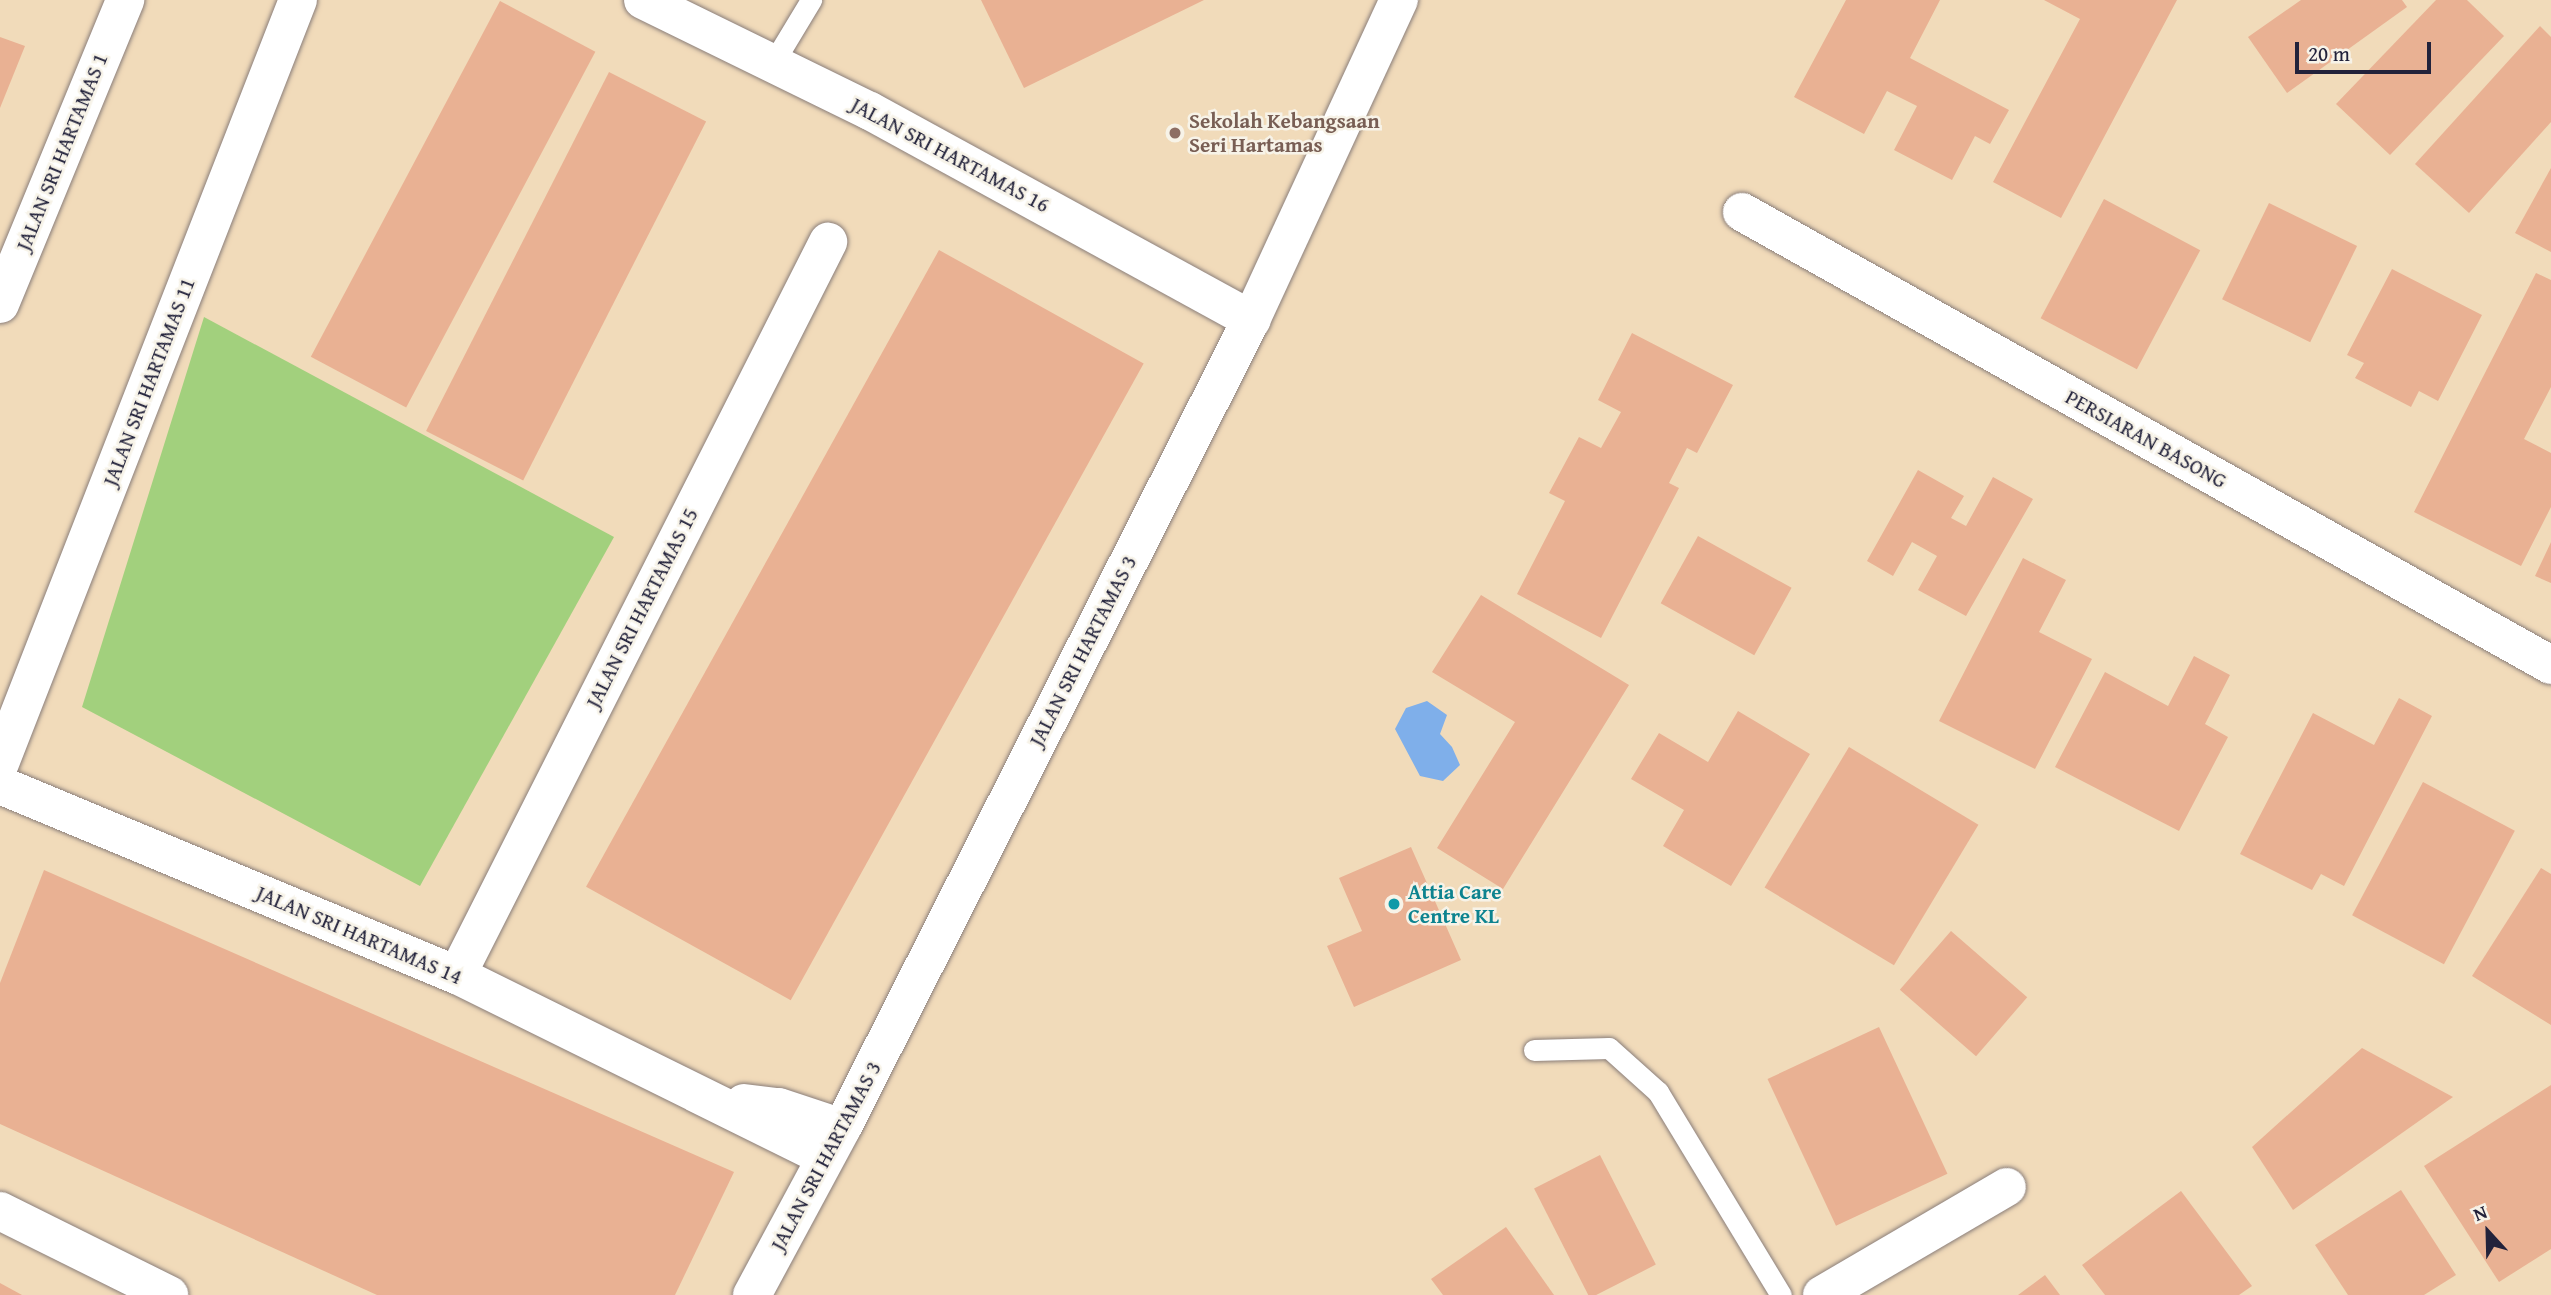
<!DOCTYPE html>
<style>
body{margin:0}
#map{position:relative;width:2551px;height:1295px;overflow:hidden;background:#f1dbba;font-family:"Gentium Book Plus",serif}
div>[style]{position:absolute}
.green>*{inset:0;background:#a2d07d}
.water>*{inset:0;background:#7fafea}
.building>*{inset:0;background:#e9b193;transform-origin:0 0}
.roads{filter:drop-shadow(0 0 2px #8a7e7a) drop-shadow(0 0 2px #8a7e7a)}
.lane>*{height:21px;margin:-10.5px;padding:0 10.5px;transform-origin:10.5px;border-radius:10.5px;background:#fff}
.street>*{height:38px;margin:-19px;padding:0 19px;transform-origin:19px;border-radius:19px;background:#fff}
.secondary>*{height:38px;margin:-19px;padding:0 19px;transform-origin:19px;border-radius:19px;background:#fff}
.dots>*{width:19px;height:19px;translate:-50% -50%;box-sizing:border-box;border:4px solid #f7f3e8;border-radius:50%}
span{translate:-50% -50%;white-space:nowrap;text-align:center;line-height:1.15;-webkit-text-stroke:5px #f7f3e8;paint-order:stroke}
.education-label{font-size:21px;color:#785e54;font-weight:700}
.left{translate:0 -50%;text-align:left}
.street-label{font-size:21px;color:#22223b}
.culture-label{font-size:21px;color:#0d838f;font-weight:700}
.north{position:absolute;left:2453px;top:1197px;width:70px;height:70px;-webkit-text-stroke:5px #f7f3e8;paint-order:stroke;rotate:338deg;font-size:19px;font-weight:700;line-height:28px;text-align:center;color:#22223b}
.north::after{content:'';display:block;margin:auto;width:24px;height:32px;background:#22223b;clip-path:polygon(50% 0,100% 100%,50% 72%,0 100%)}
.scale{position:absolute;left:2295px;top:42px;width:136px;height:32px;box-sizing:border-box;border:4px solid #22223b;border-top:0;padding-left:9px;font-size:21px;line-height:24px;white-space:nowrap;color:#22223b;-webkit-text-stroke:5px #f7f3e8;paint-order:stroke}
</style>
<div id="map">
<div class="green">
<div style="clip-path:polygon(204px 317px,614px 537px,420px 886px,82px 707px)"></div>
</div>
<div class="water">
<div style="clip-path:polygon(1427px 701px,1447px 715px,1440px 734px,1452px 747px,1460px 765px,1443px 781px,1420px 776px,1395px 729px,1406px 708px)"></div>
</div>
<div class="building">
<div style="clip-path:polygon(981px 0,1204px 0,1024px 88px)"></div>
<div style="clip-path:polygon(1846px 0,1940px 0,1910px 58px,2009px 110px,1990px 144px,1975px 136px,1952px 180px,1894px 150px,1917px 106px,1887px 91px,1864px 134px,1794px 97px)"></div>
<div style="clip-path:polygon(2044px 0,2177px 0,2061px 218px,1993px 182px,2080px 19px)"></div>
<div style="clip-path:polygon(2301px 0,2402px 0,2407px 7px,2287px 93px,2248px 37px)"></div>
<div style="clip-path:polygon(2436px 0,2467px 0,2504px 36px,2390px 155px,2336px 104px)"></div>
<div style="left:500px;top:1px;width:108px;height:403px;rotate:28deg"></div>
<div style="clip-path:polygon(2540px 26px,2551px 37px,2551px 122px,2469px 213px,2415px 164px)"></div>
<div style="clip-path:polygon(0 37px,25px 46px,0 108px)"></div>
<div style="left:609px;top:72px;width:109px;height:403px;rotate:27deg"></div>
<div style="clip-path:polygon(2551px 168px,2551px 252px,2515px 233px)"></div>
<div style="left:2104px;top:199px;width:109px;height:135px;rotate:28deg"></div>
<div style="left:2269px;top:203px;width:98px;height:107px;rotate:26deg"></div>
<div style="left:939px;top:250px;width:234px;height:728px;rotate:29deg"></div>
<div style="clip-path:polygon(2392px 269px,2482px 315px,2438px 401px,2419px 391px,2411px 407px,2355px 378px,2364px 363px,2347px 355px)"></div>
<div style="clip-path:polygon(2536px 273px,2551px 280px,2551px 387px,2524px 439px,2551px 453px,2551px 507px,2521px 566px,2414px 512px)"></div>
<div style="clip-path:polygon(1632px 333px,1733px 385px,1697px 453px,1687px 448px,1669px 483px,1679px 488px,1601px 638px,1517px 594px,1565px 501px,1549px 493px,1579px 437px,1601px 448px,1621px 412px,1598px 400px)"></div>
<div style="clip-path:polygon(1918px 470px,1964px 496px,1951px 518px,1966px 526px,1993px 477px,2033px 499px,1966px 616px,1918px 590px,1937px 556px,1912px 542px,1893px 576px,1867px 561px)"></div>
<div style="left:1698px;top:536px;width:107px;height:77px;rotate:29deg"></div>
<div style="clip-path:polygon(2551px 542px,2551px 583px,2535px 576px)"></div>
<div style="clip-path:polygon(2023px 558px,2066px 580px,2039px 632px,2092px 659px,2035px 769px,1939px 721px)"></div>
<div style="clip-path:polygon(1481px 595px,1629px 685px,1503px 889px,1437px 848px,1515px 722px,1432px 672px)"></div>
<div style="clip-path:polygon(2194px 656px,2230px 675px,2205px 724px,2228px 737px,2179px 831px,2055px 767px,2105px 672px,2168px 706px)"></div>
<div style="clip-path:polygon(2399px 698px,2432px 716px,2344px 886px,2321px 874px,2312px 890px,2240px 854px,2313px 713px,2374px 745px)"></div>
<div style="clip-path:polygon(1738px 711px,1810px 754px,1731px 886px,1663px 846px,1684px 810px,1631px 779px,1659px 733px,1708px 762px)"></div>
<div style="left:1849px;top:747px;width:151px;height:164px;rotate:31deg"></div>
<div style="left:2423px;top:782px;width:104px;height:151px;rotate:28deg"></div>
<div style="clip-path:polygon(1411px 847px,1461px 960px,1354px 1007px,1327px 946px,1362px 931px,1339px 878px)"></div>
<div style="clip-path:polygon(2541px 868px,2551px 874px,2551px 1025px,2472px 976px)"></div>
<div style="clip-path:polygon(44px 870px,734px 1172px,675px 1295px,377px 1295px,0 1124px,0 983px)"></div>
<div style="left:1951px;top:931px;width:101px;height:78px;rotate:41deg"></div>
<div style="left:1879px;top:1027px;width:162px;height:123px;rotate:65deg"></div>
<div style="clip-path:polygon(2362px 1048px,2453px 1097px,2293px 1210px,2252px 1147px)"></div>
<div style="clip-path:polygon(2551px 1085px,2551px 1249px,2499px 1282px,2424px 1166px)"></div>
<div style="left:1600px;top:1155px;width:123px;height:74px;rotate:63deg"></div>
<div style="clip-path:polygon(2401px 1190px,2456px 1275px,2424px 1295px,2348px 1295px,2315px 1245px)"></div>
<div style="clip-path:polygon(2181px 1191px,2252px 1286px,2239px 1295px,2105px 1295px,2082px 1265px)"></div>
<div style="clip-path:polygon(1506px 1227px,1554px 1295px,1443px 1295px,1431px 1279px)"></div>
<div style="clip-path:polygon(2045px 1275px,2060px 1295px,2018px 1295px)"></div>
<div style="clip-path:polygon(0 1283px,22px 1295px,0 1295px)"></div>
</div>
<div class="roads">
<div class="lane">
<div style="left:773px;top:63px;width:74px;rotate:-58.9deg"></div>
<div style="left:1534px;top:1050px;width:75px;rotate:-1.5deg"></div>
<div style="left:1609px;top:1048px;width:66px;rotate:41.9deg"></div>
<div style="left:1658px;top:1092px;width:237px;rotate:58.8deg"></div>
</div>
<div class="street">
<div style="left:643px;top:0;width:253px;rotate:26.1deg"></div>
<div style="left:870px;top:111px;width:435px;rotate:28.7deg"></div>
<div style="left:1742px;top:212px;width:927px;rotate:29.25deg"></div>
<div style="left:0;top:763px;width:819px;rotate:-68.67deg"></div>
<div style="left:0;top:785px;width:495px;rotate:22.6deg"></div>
<div style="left:457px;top:975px;width:411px;rotate:26.3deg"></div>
<div style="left:457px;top:975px;width:822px;rotate:-63.15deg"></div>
<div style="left:744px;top:1103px;width:35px;rotate:7deg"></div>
<div style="left:779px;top:1107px;width:66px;rotate:18.4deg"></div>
<div style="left:0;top:1211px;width:189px;rotate:26.4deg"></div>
<div style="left:752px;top:1295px;width:190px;rotate:-61.7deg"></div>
<div style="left:842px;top:1128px;width:906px;rotate:-63.15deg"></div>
<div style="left:1251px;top:320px;width:353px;rotate:-65.2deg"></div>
<div style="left:1822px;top:1295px;width:214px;rotate:-30.3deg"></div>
</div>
<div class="secondary">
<div style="left:0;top:304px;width:329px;rotate:-67.6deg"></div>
</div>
</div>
<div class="dots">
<div style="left:1175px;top:133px;background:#8d6e63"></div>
<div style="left:1394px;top:904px;background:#0f9aa8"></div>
</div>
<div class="education-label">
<span class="left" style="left:1189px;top:133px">Sekolah Kebangsaan<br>Seri Hartamas</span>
</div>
<div class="street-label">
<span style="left:62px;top:152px;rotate:-68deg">JALAN SRI HARTAMAS 1</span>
<span style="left:950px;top:155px;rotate:28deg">JALAN SRI HARTAMAS 16</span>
<span style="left:149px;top:382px;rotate:-69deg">JALAN SRI HARTAMAS 11</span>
<span style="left:2146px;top:439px;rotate:29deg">PERSIARAN BASONG</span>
<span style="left:642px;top:608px;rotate:-63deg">JALAN SRI HARTAMAS 15</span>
<span style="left:1083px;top:651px;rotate:-63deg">JALAN SRI HARTAMAS 3</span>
<span style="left:359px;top:935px;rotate:23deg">JALAN SRI HARTAMAS 14</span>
<span style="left:826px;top:1156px;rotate:-62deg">JALAN SRI HARTAMAS 3</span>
</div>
<div class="culture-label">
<span class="left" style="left:1408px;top:904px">Attia Care<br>Centre KL</span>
</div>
<div class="north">N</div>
<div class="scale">20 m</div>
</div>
